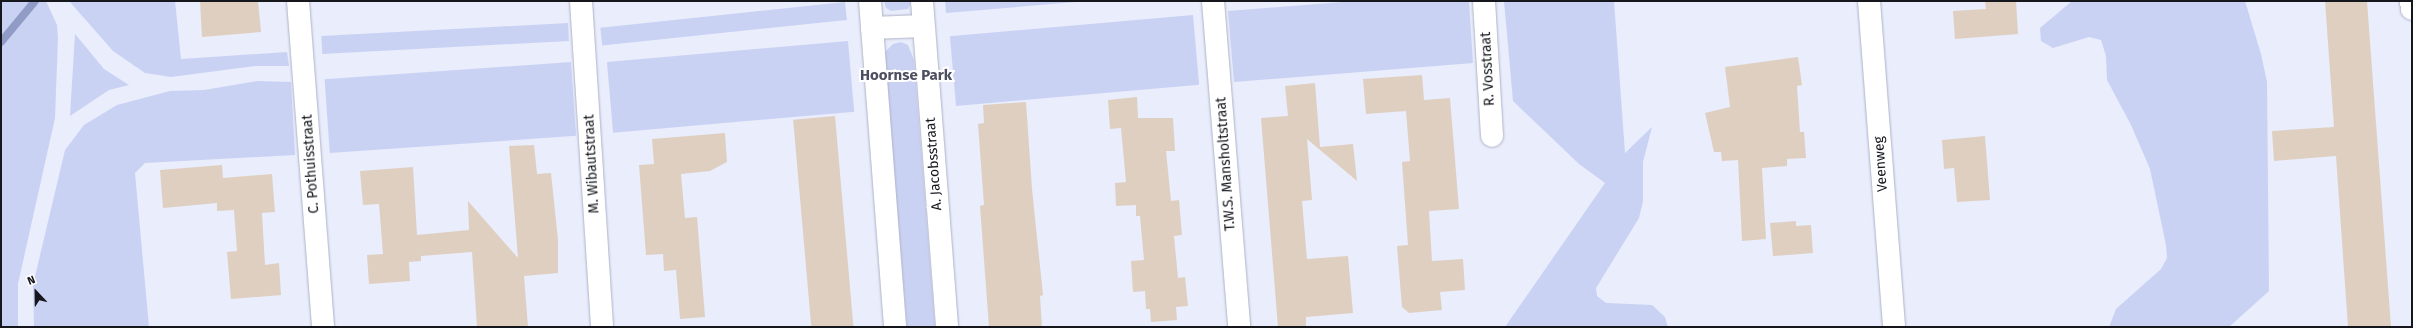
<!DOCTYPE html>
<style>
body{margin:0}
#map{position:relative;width:2413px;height:328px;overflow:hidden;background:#e9edfc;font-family:"Fira Sans",sans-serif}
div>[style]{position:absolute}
.green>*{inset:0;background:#cad2f4;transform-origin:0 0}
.stream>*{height:8px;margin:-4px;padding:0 4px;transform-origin:4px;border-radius:4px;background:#909bc6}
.building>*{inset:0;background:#dfcfc1;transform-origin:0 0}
.roads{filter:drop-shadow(0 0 1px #aeb3c6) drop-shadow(0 0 1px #aeb3c6)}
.street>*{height:22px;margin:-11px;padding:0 11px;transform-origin:11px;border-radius:11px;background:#fff}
span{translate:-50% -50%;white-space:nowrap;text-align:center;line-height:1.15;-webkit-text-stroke:4px #fff;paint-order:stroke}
.street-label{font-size:14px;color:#15171d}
.neighbourhood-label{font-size:15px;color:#4b4f5f;font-weight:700}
.frame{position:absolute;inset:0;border:2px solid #15171d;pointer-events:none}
.north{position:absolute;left:16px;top:272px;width:40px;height:40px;-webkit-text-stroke:3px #fff;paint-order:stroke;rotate:338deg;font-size:11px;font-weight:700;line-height:16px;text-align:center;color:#15171d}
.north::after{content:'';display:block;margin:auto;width:14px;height:18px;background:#15171d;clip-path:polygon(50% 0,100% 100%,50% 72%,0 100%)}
</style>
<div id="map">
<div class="green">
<div style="clip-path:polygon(1px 1px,46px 1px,57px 25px,58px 38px,55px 118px,18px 284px,18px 327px,1px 327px)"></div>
<div style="clip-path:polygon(69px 1px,175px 1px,181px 59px,287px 52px,289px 66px,255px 66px,171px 77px,145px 73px,113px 51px)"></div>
<div style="clip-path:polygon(884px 1px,912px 1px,908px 9px,891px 11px,886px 8px)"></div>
<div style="clip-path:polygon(945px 1px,1088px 1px,946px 13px)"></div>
<div style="clip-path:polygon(1355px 1px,1469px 1px,1473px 63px,1234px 82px,1228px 11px)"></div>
<div style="clip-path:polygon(1504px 1px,1614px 1px,1625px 153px,1652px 127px,1643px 162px,1643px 201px,1639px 218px,1596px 288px,1597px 296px,1606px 303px,1652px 305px,1665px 317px,1668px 327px,1505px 327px,1605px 183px,1579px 164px,1513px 101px)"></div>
<div style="clip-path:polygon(2072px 1px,2245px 1px,2261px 54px,2267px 82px,2269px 291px,2229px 327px,2109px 327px,2116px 309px,2161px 269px,2167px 258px,2166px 245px,2150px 169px,2131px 125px,2107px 80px,2106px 56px,2101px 40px,2089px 37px,2053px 48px,2041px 41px,2040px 28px)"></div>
<div style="left:845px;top:2px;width:18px;height:246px;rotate:84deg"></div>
<div style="left:1193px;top:15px;width:70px;height:244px;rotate:85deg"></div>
<div style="left:568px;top:23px;width:18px;height:247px;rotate:87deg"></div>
<div style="clip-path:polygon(75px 34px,104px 69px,129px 85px,109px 90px,70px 116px)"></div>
<div style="left:848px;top:41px;width:71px;height:242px;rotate:85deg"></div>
<div style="clip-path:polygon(901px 42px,908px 45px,914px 60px,935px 327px,907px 327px,884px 53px,893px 44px)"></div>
<div style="left:571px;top:62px;width:74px;height:247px;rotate:86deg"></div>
<div style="clip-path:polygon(257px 81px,291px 82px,295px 155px,145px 163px,135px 173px,149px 327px,34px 327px,33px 285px,65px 150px,84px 125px,117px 105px,170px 91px,204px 90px)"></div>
</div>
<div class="stream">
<div style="left:1px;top:42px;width:53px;rotate:-50.3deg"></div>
</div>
<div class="building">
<div style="clip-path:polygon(200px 1px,258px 1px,261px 32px,202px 37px)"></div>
<div style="clip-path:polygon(1985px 1px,2016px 1px,2018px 34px,1955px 39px,1953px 11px,1986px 9px)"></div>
<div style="clip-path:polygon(2325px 1px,2367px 1px,2391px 327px,2348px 327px,2336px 156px,2274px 161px,2272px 131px,2334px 127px)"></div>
<div style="clip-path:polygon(1798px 57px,1802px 85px,1797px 86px,1800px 132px,1804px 132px,1806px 158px,1787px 159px,1787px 166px,1762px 168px,1766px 239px,1742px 241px,1738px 160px,1722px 161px,1721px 152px,1714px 152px,1705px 113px,1730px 107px,1725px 67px)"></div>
<div style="clip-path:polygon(1422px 75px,1424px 100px,1450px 98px,1459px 209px,1429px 211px,1432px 261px,1463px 259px,1465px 290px,1440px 292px,1442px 310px,1409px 313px,1402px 307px,1397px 246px,1408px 245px,1402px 162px,1410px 161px,1406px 111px,1366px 114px,1363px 79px)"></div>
<div style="clip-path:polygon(1315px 83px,1320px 147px,1353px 144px,1357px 181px,1307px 139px,1312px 200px,1302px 201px,1307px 259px,1348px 256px,1353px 313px,1306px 317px,1306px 326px,1278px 327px,1261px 118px,1288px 116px,1285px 86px)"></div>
<div style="clip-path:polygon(1137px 97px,1138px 118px,1173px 118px,1175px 151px,1166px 151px,1171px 201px,1179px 200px,1182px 235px,1174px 236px,1178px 278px,1185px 277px,1188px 306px,1176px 307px,1177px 320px,1151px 322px,1150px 309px,1146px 309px,1145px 291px,1133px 292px,1131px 261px,1144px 260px,1140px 216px,1136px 216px,1136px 205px,1116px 206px,1115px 183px,1126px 182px,1121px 128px,1110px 129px,1108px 100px)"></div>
<div style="clip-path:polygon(1026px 102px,1032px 189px,1043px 295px,1040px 296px,1042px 327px,989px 327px,980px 206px,984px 205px,978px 124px,984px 123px,983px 105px)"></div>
<div style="left:835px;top:116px;width:212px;height:42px;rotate:85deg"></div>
<div style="clip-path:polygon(725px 133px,727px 162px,710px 171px,681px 174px,685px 218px,697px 217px,705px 317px,680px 319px,676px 270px,664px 271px,663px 254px,646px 255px,639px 165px,654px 164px,652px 139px)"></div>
<div style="clip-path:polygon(1985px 136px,1990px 200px,1957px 202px,1954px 168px,1944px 169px,1942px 140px)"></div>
<div style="clip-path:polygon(534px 145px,537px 174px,551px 173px,558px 240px,558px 273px,524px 276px,528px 327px,477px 327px,472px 252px,421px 256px,421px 261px,409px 262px,410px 281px,369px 284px,367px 255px,383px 254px,379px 204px,363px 205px,360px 171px,413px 167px,417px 235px,469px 230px,468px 201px,518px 258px,509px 146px)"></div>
<div style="clip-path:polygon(222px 165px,223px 178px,272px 174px,275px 212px,262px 213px,265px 265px,279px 263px,281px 295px,231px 299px,227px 252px,237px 251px,234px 210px,217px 211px,217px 203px,163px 208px,160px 170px)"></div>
<div style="clip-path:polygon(1796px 221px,1796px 226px,1811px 225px,1813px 253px,1773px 256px,1770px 223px)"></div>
</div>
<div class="roads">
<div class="street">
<div style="left:298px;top:1px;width:327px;rotate:85.6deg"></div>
<div style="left:581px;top:1px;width:327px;rotate:86.3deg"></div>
<div style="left:870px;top:1px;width:327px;rotate:85.6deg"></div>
<div style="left:922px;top:1px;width:327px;rotate:85.6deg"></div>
<div style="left:1213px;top:1px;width:327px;rotate:85.4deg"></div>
<div style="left:1484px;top:1px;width:135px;rotate:86.6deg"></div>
<div style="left:1869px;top:1px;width:327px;rotate:85.6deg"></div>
<div style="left:2411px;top:1px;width:8px;rotate:83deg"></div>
<div style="left:872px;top:28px;width:51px;rotate:-2.2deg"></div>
</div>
</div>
<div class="street-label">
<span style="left:1488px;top:69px;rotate:-93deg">R. Vosstraat</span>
<span style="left:311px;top:164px;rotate:-94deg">C. Pothuisstraat</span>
<span style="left:592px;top:164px;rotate:-93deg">M. Wibautstraat</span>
<span style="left:934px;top:164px;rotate:-94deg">A. Jacobsstraat</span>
<span style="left:1226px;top:164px;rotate:-94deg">T.W.S. Mansholtstraat</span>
<span style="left:1881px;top:164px;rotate:-94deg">Veenweg</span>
</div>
<div class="neighbourhood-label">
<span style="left:906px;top:76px">Hoornse Park</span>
</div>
<div class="frame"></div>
<div class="north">N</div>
</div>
